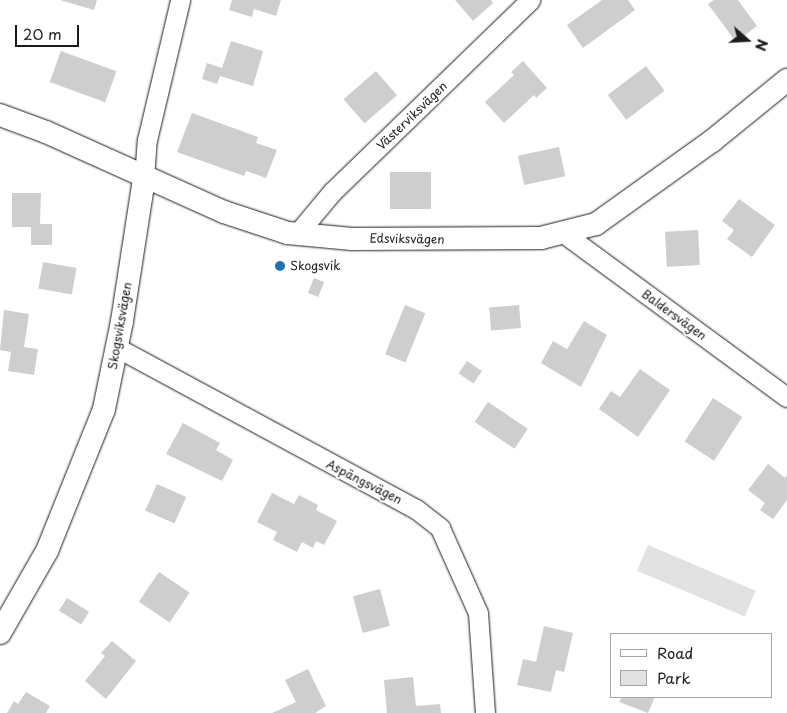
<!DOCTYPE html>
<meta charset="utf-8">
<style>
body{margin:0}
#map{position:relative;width:787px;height:713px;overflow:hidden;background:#fff;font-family:"Playpen Sans",sans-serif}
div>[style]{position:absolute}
.green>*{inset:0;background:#e2e2e2;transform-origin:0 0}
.building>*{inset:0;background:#cecece;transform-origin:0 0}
.roads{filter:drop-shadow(0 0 1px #1c1c1c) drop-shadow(0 0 1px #1c1c1c)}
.minor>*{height:19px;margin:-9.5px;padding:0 9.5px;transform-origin:9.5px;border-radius:9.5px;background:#fff}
.tertiary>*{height:22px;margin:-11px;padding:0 11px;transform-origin:11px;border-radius:11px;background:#fff}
.dots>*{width:14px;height:14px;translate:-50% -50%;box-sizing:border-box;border:2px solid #fff;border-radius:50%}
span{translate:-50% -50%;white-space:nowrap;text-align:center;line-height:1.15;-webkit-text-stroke:4px #fff;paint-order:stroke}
.street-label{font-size:12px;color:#1c1c1c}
.poi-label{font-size:12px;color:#1c1c1c}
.left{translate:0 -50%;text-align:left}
.legend{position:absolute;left:610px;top:633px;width:162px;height:65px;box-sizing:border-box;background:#fff;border:1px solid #a4a4a4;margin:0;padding:6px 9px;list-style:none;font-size:15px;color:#1c1c1c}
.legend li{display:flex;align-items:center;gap:10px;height:25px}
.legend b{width:25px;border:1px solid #a4a4a4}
.north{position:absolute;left:722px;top:15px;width:50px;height:50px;-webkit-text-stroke:4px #fff;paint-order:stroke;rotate:109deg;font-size:14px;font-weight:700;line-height:20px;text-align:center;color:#1c1c1c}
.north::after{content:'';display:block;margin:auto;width:18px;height:22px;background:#1c1c1c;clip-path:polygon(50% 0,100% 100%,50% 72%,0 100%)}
.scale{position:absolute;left:15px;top:25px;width:64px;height:22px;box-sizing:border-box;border:2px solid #1c1c1c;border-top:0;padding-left:6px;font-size:15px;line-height:18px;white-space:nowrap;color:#1c1c1c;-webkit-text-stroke:4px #fff;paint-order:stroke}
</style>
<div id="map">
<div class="green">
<div style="left:648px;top:545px;width:117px;height:28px;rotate:23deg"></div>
</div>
<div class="building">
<div style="clip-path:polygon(60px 0,97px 0,94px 10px)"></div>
<div style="clip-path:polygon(232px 0,281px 0,276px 16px,254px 9px,252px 17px,229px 10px)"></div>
<div style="clip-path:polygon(455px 0,491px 0,493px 3px,473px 21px)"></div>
<div style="clip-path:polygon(602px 0,628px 0,635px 10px,583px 48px,567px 25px)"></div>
<div style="clip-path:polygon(714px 0,738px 0,757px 26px,736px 42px,708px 4px)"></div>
<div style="clip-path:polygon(231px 41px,263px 51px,253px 86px,220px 76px,217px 84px,202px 79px,207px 63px,222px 68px)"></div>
<div style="left:61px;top:51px;width:59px;height:33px;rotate:20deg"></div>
<div style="clip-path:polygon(523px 61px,547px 88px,536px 98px,534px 95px,504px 123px,485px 102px,514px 75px,511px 72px)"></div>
<div style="left:646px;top:66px;width:31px;height:48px;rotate:53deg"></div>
<div style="left:376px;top:71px;width:32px;height:43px;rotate:49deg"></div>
<div style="clip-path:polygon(192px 113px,258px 137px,256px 143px,277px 150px,266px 178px,246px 171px,244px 176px,177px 152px)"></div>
<div style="left:559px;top:147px;width:30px;height:42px;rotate:78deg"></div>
<div style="left:390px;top:172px;width:41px;height:37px"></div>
<div style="clip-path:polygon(12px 193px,41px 193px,40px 224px,52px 224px,52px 245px,31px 245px,31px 227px,12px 227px)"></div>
<div style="clip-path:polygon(739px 199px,775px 225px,752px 257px,727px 239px,734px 230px,722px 221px)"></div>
<div style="left:698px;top:230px;width:35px;height:33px;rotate:87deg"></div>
<div style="left:43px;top:262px;width:34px;height:27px;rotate:10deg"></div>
<div style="left:314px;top:278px;width:11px;height:16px;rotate:22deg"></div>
<div style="left:405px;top:305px;width:22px;height:53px;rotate:22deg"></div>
<div style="left:519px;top:305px;width:23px;height:30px;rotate:85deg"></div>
<div style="clip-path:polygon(4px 310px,29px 314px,24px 347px,38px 349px,34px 375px,8px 371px,11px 352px,0 350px)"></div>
<div style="clip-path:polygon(584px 321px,607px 335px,581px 387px,541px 363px,553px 341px,567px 349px)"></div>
<div style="left:467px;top:361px;width:18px;height:15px;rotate:34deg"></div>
<div style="clip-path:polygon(640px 369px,670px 390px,638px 437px,599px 409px,611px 391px,620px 397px)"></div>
<div style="left:713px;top:398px;width:35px;height:52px;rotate:33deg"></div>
<div style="left:488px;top:402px;width:48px;height:24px;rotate:34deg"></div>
<div style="clip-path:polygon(183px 423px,220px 443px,216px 450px,233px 460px,222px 481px,166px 454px)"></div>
<div style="clip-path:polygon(768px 464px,785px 478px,787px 475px,787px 500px,773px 519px,760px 510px,765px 503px,748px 490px)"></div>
<div style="left:157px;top:484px;width:32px;height:29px;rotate:24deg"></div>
<div style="clip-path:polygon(272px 493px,294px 504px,299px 495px,318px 505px,316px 510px,337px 521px,324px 545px,316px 541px,313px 548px,302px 542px,297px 552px,273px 540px,277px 532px,257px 522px)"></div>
<div style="left:159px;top:572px;width:37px;height:36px;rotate:34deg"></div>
<div style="left:380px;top:589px;width:38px;height:28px;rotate:75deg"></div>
<div style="left:67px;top:598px;width:26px;height:15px;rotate:32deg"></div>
<div style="clip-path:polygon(544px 626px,573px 633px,564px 672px,556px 670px,551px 692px,517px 685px,523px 659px,536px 662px)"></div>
<div style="clip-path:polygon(112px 641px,136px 661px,106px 699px,85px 681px,105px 656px,101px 653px)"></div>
<div style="clip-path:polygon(308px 669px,326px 706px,315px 713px,272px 713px,296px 702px,285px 680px)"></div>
<div style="clip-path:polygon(413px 677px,416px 706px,440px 704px,441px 713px,387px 713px,384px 680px)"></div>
<div style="clip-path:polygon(26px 692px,50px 706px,46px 713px,7px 713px,14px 701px,18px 704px)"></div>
<div style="clip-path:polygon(622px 697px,655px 697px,648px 713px,619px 702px)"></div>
</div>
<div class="roads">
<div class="minor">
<div style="left:144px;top:179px;width:39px;rotate:-86deg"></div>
<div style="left:147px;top:140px;width:144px;rotate:-76.7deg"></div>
<div style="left:562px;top:232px;width:279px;rotate:36.3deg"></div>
<div style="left:297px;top:234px;width:55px;rotate:-50.2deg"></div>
<div style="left:332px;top:192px;width:276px;rotate:-44.1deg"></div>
<div style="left:116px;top:347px;width:341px;rotate:28.4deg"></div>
<div style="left:416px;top:509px;width:31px;rotate:38deg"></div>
<div style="left:440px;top:528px;width:93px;rotate:65.9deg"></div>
<div style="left:478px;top:613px;width:100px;rotate:86deg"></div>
</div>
<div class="tertiary">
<div style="left:0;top:115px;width:49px;rotate:20.3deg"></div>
<div style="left:46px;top:132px;width:195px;rotate:24.2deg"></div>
<div style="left:224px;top:212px;width:67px;rotate:18.2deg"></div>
<div style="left:288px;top:233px;width:64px;rotate:5.4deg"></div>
<div style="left:352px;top:239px;width:189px;rotate:-0.3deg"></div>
<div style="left:541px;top:238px;width:57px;rotate:-14.3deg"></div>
<div style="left:596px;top:224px;width:143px;rotate:-35.6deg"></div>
<div style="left:712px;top:141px;width:97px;rotate:-39.1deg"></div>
<div style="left:0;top:633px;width:95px;rotate:-60.2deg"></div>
<div style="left:47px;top:551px;width:153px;rotate:-68.1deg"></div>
<div style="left:104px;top:409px;width:90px;rotate:-78.4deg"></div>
<div style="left:122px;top:321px;width:144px;rotate:-81.2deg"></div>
</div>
</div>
<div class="dots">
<div style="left:280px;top:266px;background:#1f6fb2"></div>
</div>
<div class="street-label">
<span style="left:412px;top:116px;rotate:-44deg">Västerviksvägen</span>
<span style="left:407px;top:239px;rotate:1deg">Edsviksvägen</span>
<span style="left:674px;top:315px;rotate:36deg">Baldersvägen</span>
<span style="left:120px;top:326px;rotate:-80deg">Skogsviksvägen</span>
<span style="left:364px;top:482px;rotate:27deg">Aspängsvägen</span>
</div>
<div class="poi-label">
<span class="left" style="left:290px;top:266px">Skogsvik</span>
</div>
<ul class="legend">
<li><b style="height:6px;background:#fff"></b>Road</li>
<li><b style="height:14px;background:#e2e2e2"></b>Park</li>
</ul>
<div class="north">N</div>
<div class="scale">20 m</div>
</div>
